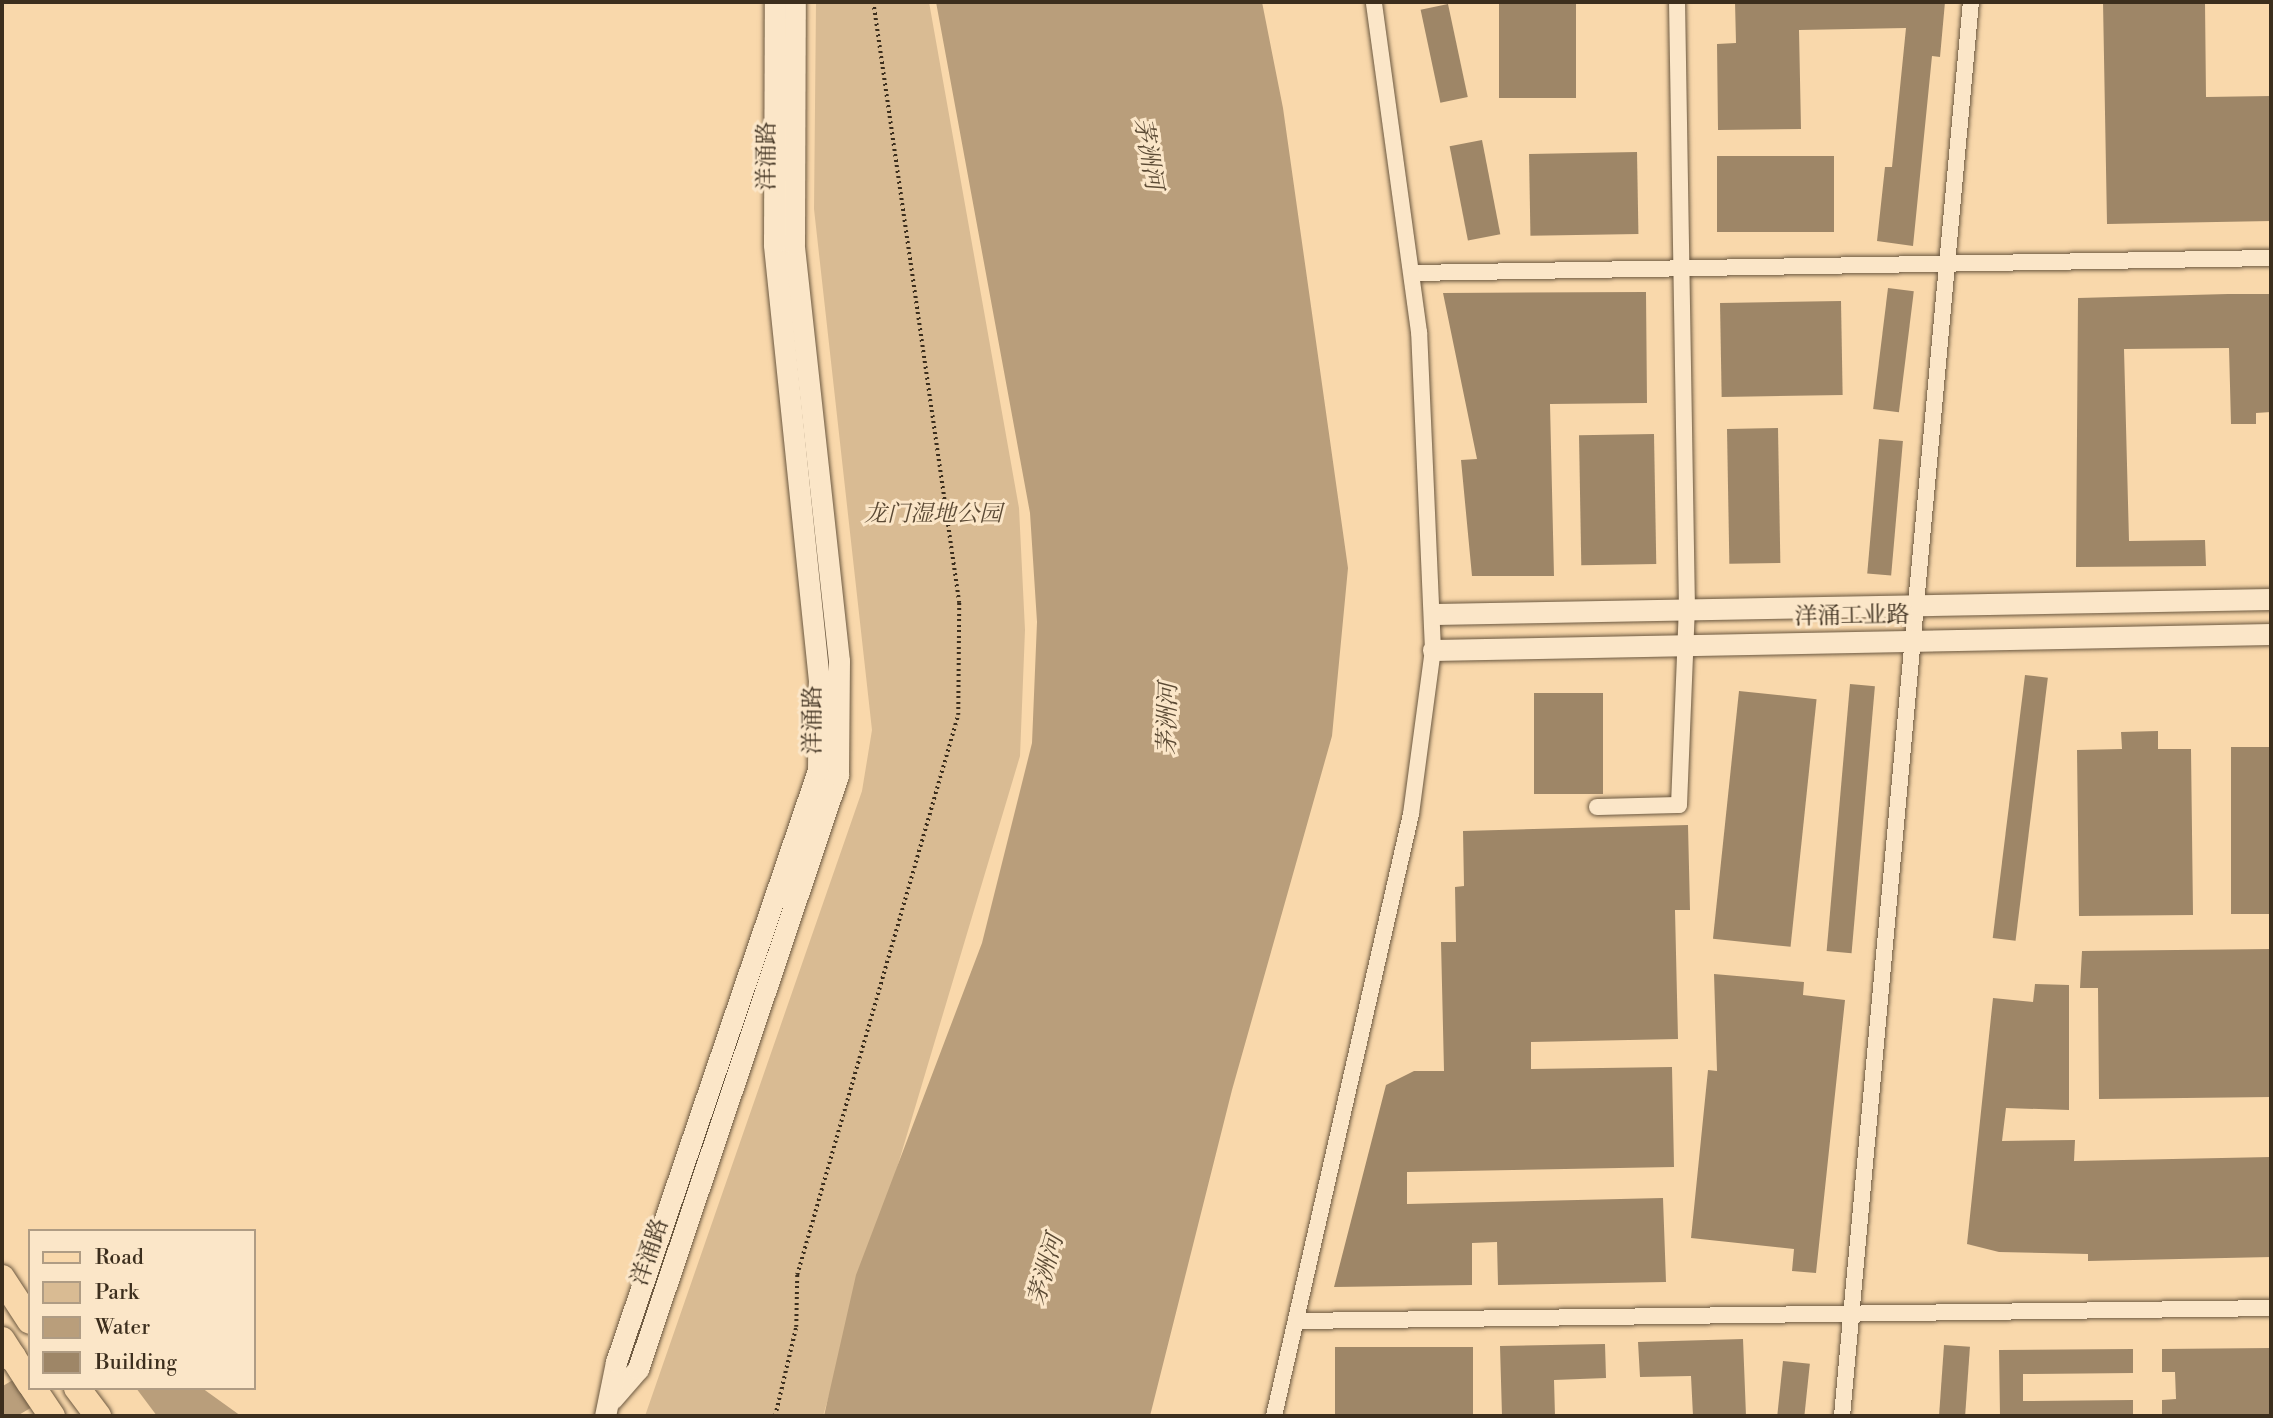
<!DOCTYPE html>
<meta charset="utf-8">
<style>
body{margin:0}
#map{position:relative;width:2273px;height:1418px;overflow:hidden;background:#f9d8ab;font-family:"Libre Bodoni","Noto Serif SC",serif}
div>[style]{position:absolute}
.green>*{inset:0;background:#d9bb93}
.water>*{inset:0;background:#b99e7b}
.river>*{height:33px;margin:-16.5px;padding:0 16.5px;transform-origin:16.5px;border-radius:16.5px;background:#b99e7b}
.building>*{inset:0;background:#9e8667;transform-origin:0 0}
.path>*{height:3.5px;margin-top:-1.75px;transform-origin:0;background:repeating-linear-gradient(90deg,#3c2e1d 0 2px,transparent 0 5.5px)}
.roads{filter:drop-shadow(0 0 2px #6b5840) drop-shadow(0 0 2px #6b5840)}
.minor>*{height:16px;margin:-8px;padding:0 8px;transform-origin:8px;border-radius:8px;background:#fbe6c8}
.tertiary>*{height:21px;margin:-10.5px;padding:0 10.5px;transform-origin:10.5px;border-radius:10.5px;background:#fbe6c8}
.primary>*{height:26px;margin:-13px;padding:0 13px;transform-origin:13px;border-radius:13px;background:#f9d8ab}
.trunk>*{height:28px;margin:-14px;padding:0 14px;transform-origin:14px;border-radius:14px;background:#f9d8ab}
span{translate:-50% -50%;white-space:nowrap;text-align:center;line-height:1.15;-webkit-text-stroke:6px #fbe6c8;paint-order:stroke}
.street-label{font-size:23px;color:#3c2e1d}
.park-label{font-size:23px;color:#5b4a35;font-style:italic}
.water-label{font-size:24px;color:#5b4a34;font-style:italic}
.frame{position:absolute;inset:0;border:4px solid #3c2e1d;pointer-events:none}
.legend{position:absolute;left:28px;top:1229px;width:228px;height:161px;box-sizing:border-box;background:#fbe6c8;border:2px solid #af9c84;margin:0;padding:9px 12px;list-style:none;font-size:21px;color:#3c2e1d}
.legend li{display:flex;align-items:center;gap:14px;height:35px}
.legend b{width:35px;border:2px solid #af9c84}
</style>
<div id="map">
<div class="green">
<div style="clip-path:polygon(816px 2px,929px 2px,1019px 508px,1025px 630px,1020px 756px,823px 1416px,645px 1416px,862px 791px,872px 730px,814px 209px)"></div>
</div>
<div class="water">
<div style="clip-path:polygon(936px 2px,1262px 2px,1283px 108px,1348px 568px,1332px 736px,1232px 1090px,1150px 1416px,824px 1416px,856px 1275px,982px 943px,1032px 743px,1037px 622px,1030px 513px)"></div>
<div style="clip-path:polygon(136px 1388px,202px 1388px,241px 1416px,157px 1416px)"></div>
</div>
<div class="river">
<div style="left:2px;top:1405px;width:33px;rotate:-31deg"></div>
</div>
<div class="building">
<div style="left:1499px;top:2px;width:77px;height:96px"></div>
<div style="clip-path:polygon(1735px 2px,1945px 2px,1940px 57px,1932px 56px,1913px 246px,1877px 241px,1885px 167px,1892px 167px,1906px 28px,1799px 30px,1801px 129px,1718px 130px,1717px 44px,1736px 43px)"></div>
<div style="clip-path:polygon(2103px 2px,2205px 2px,2206px 97px,2271px 96px,2271px 221px,2107px 224px)"></div>
<div style="left:1448px;top:4px;width:95px;height:28px;rotate:78deg"></div>
<div style="left:1482px;top:140px;width:96px;height:33px;rotate:79deg"></div>
<div style="left:1637px;top:152px;width:82px;height:108px;rotate:89deg"></div>
<div style="left:1717px;top:156px;width:117px;height:76px"></div>
<div style="left:1888px;top:288px;width:26px;height:122px;rotate:7deg"></div>
<div style="clip-path:polygon(1646px 292px,1647px 403px,1550px 404px,1554px 576px,1472px 576px,1461px 460px,1477px 459px,1443px 293px)"></div>
<div style="clip-path:polygon(2228px 294px,2271px 294px,2271px 412px,2256px 413px,2256px 424px,2231px 424px,2229px 348px,2124px 349px,2129px 541px,2205px 540px,2206px 566px,2076px 567px,2078px 298px)"></div>
<div style="left:1841px;top:301px;width:94px;height:121px;rotate:89deg"></div>
<div style="left:1778px;top:428px;width:135px;height:51px;rotate:89deg"></div>
<div style="left:1654px;top:434px;width:130px;height:75px;rotate:89deg"></div>
<div style="left:1879px;top:439px;width:24px;height:135px;rotate:5deg"></div>
<div style="left:2025px;top:675px;width:23px;height:265px;rotate:7deg"></div>
<div style="left:1850px;top:684px;width:25px;height:268px;rotate:5deg"></div>
<div style="left:1739px;top:691px;width:78px;height:249px;rotate:6deg"></div>
<div style="left:1534px;top:693px;width:69px;height:101px"></div>
<div style="clip-path:polygon(2158px 731px,2158px 749px,2191px 749px,2193px 915px,2079px 916px,2077px 750px,2122px 749px,2121px 732px)"></div>
<div style="left:2231px;top:747px;width:40px;height:167px"></div>
<div style="clip-path:polygon(1688px 825px,1690px 910px,1675px 910px,1678px 1039px,1531px 1042px,1531px 1069px,1672px 1067px,1674px 1167px,1407px 1172px,1407px 1204px,1663px 1198px,1666px 1282px,1498px 1285px,1497px 1242px,1472px 1243px,1472px 1285px,1334px 1287px,1386px 1085px,1414px 1071px,1444px 1071px,1441px 942px,1456px 942px,1455px 887px,1464px 886px,1463px 831px)"></div>
<div style="clip-path:polygon(2271px 949px,2271px 1097px,2099px 1099px,2098px 988px,2080px 988px,2082px 951px)"></div>
<div style="clip-path:polygon(1714px 974px,1804px 982px,1803px 995px,1845px 1000px,1816px 1273px,1792px 1271px,1794px 1249px,1691px 1238px,1708px 1070px,1717px 1071px)"></div>
<div style="clip-path:polygon(2035px 984px,2069px 985px,2069px 1110px,2006px 1108px,2002px 1141px,2075px 1140px,2074px 1161px,2271px 1157px,2271px 1257px,2088px 1261px,2088px 1254px,1999px 1252px,1967px 1244px,1993px 998px,2033px 1002px)"></div>
<div style="clip-path:polygon(1743px 1339px,1746px 1416px,1693px 1416px,1691px 1376px,1640px 1377px,1638px 1342px)"></div>
<div style="clip-path:polygon(1605px 1344px,1606px 1378px,1554px 1380px,1555px 1416px,1502px 1416px,1500px 1346px)"></div>
<div style="left:1944px;top:1345px;width:26px;height:71px;rotate:4deg"></div>
<div style="left:1335px;top:1347px;width:138px;height:69px"></div>
<div style="clip-path:polygon(2271px 1348px,2271px 1416px,2162px 1416px,2162px 1400px,2176px 1399px,2175px 1372px,2162px 1372px,2162px 1349px)"></div>
<div style="clip-path:polygon(2133px 1349px,2133px 1373px,2023px 1374px,2023px 1401px,2133px 1400px,2133px 1416px,2000px 1416px,1999px 1350px)"></div>
<div style="left:1783px;top:1361px;width:27px;height:55px;rotate:6deg"></div>
</div>
<div class="path">
<div style="left:775px;top:1416px;width:91px;rotate:-76.7deg"></div>
<div style="left:796px;top:1327px;width:52px;rotate:-88.9deg"></div>
<div style="left:797px;top:1275px;width:583px;rotate:-73.96deg"></div>
<div style="left:958px;top:715px;width:112px;rotate:-89.5deg"></div>
<div style="left:959px;top:603px;width:607px;rotate:-98.14deg"></div>
</div>
<div class="roads">
<div class="minor">
<div style="left:1412px;top:273px;width:859px;rotate:-1deg"></div>
<div style="left:1597px;top:807px;width:82px;rotate:-1.4deg"></div>
<div style="left:1679px;top:805px;width:195px;rotate:-87.7deg"></div>
<div style="left:1687px;top:610px;width:608px;rotate:-90.94deg"></div>
<div style="left:1296px;top:1321px;width:975px;rotate:-0.76deg"></div>
<div style="left:1274px;top:1416px;width:617px;rotate:-77.18deg"></div>
<div style="left:1411px;top:814px;width:165px;rotate:-82.4deg"></div>
<div style="left:1433px;top:650px;width:318px;rotate:-92.5deg"></div>
<div style="left:1419px;top:332px;width:333px;rotate:-97.8deg"></div>
<div style="left:1842px;top:1416px;width:1420px;rotate:-84.79deg"></div>
</div>
<div class="tertiary">
<div style="left:1435px;top:614px;width:836px;rotate:-1.03deg"></div>
<div style="left:1433px;top:650px;width:838px;rotate:-1.09deg"></div>
<div style="left:612px;top:1399px;width:40px;rotate:-49deg"></div>
<div style="left:638px;top:1369px;width:627px;rotate:-71.39deg"></div>
<div style="left:838px;top:775px;width:114px;rotate:-89.5deg"></div>
<div style="left:839px;top:661px;width:419px;rotate:-96.2deg"></div>
<div style="left:794px;top:244px;width:242px;rotate:-89.8deg"></div>
<div style="left:605px;top:1416px;width:55px;rotate:-78.5deg"></div>
<div style="left:616px;top:1362px;width:626px;rotate:-71.16deg"></div>
<div style="left:818px;top:770px;width:89px;rotate:-89.4deg"></div>
<div style="left:819px;top:681px;width:439px;rotate:-95.9deg"></div>
<div style="left:774px;top:244px;width:242px;rotate:-89.8deg"></div>
</div>
<div class="primary">
<div style="left:2px;top:1278px;width:51px;rotate:56.9deg"></div>
<div style="left:2px;top:1340px;width:52px;rotate:57.5deg"></div>
<div style="left:33px;top:1388px;width:34px;rotate:56deg"></div>
<div style="left:77px;top:1388px;width:35px;rotate:53deg"></div>
</div>
<div class="trunk">
<div style="left:2px;top:1346px;width:15px;rotate:48deg"></div>
</div>
</div>
<div class="street-label">
<span style="left:767px;top:156px;rotate:-90deg">洋涌路</span>
<span style="left:1852px;top:616px;rotate:-1deg">洋涌工业路</span>
<span style="left:813px;top:720px;rotate:-90deg">洋涌路</span>
<span style="left:650px;top:1252px;rotate:-71deg">洋涌路</span>
</div>
<div class="park-label">
<span style="left:933px;top:514px">龙门湿地公园</span>
</div>
<div class="water-label">
<span style="left:1147px;top:154px;rotate:80deg">茅洲河</span>
<span style="left:1169px;top:719px;rotate:-89deg">茅洲河</span>
<span style="left:1047px;top:1270px;rotate:-74deg">茅洲河</span>
</div>
<div class="frame"></div>
<ul class="legend">
<li><b style="height:9px;background:#f9d8ab"></b>Road</li>
<li><b style="height:19px;background:#d9bb93"></b>Park</li>
<li><b style="height:19px;background:#b99e7b"></b>Water</li>
<li><b style="height:19px;background:#9e8667"></b>Building</li>
</ul>
</div>
